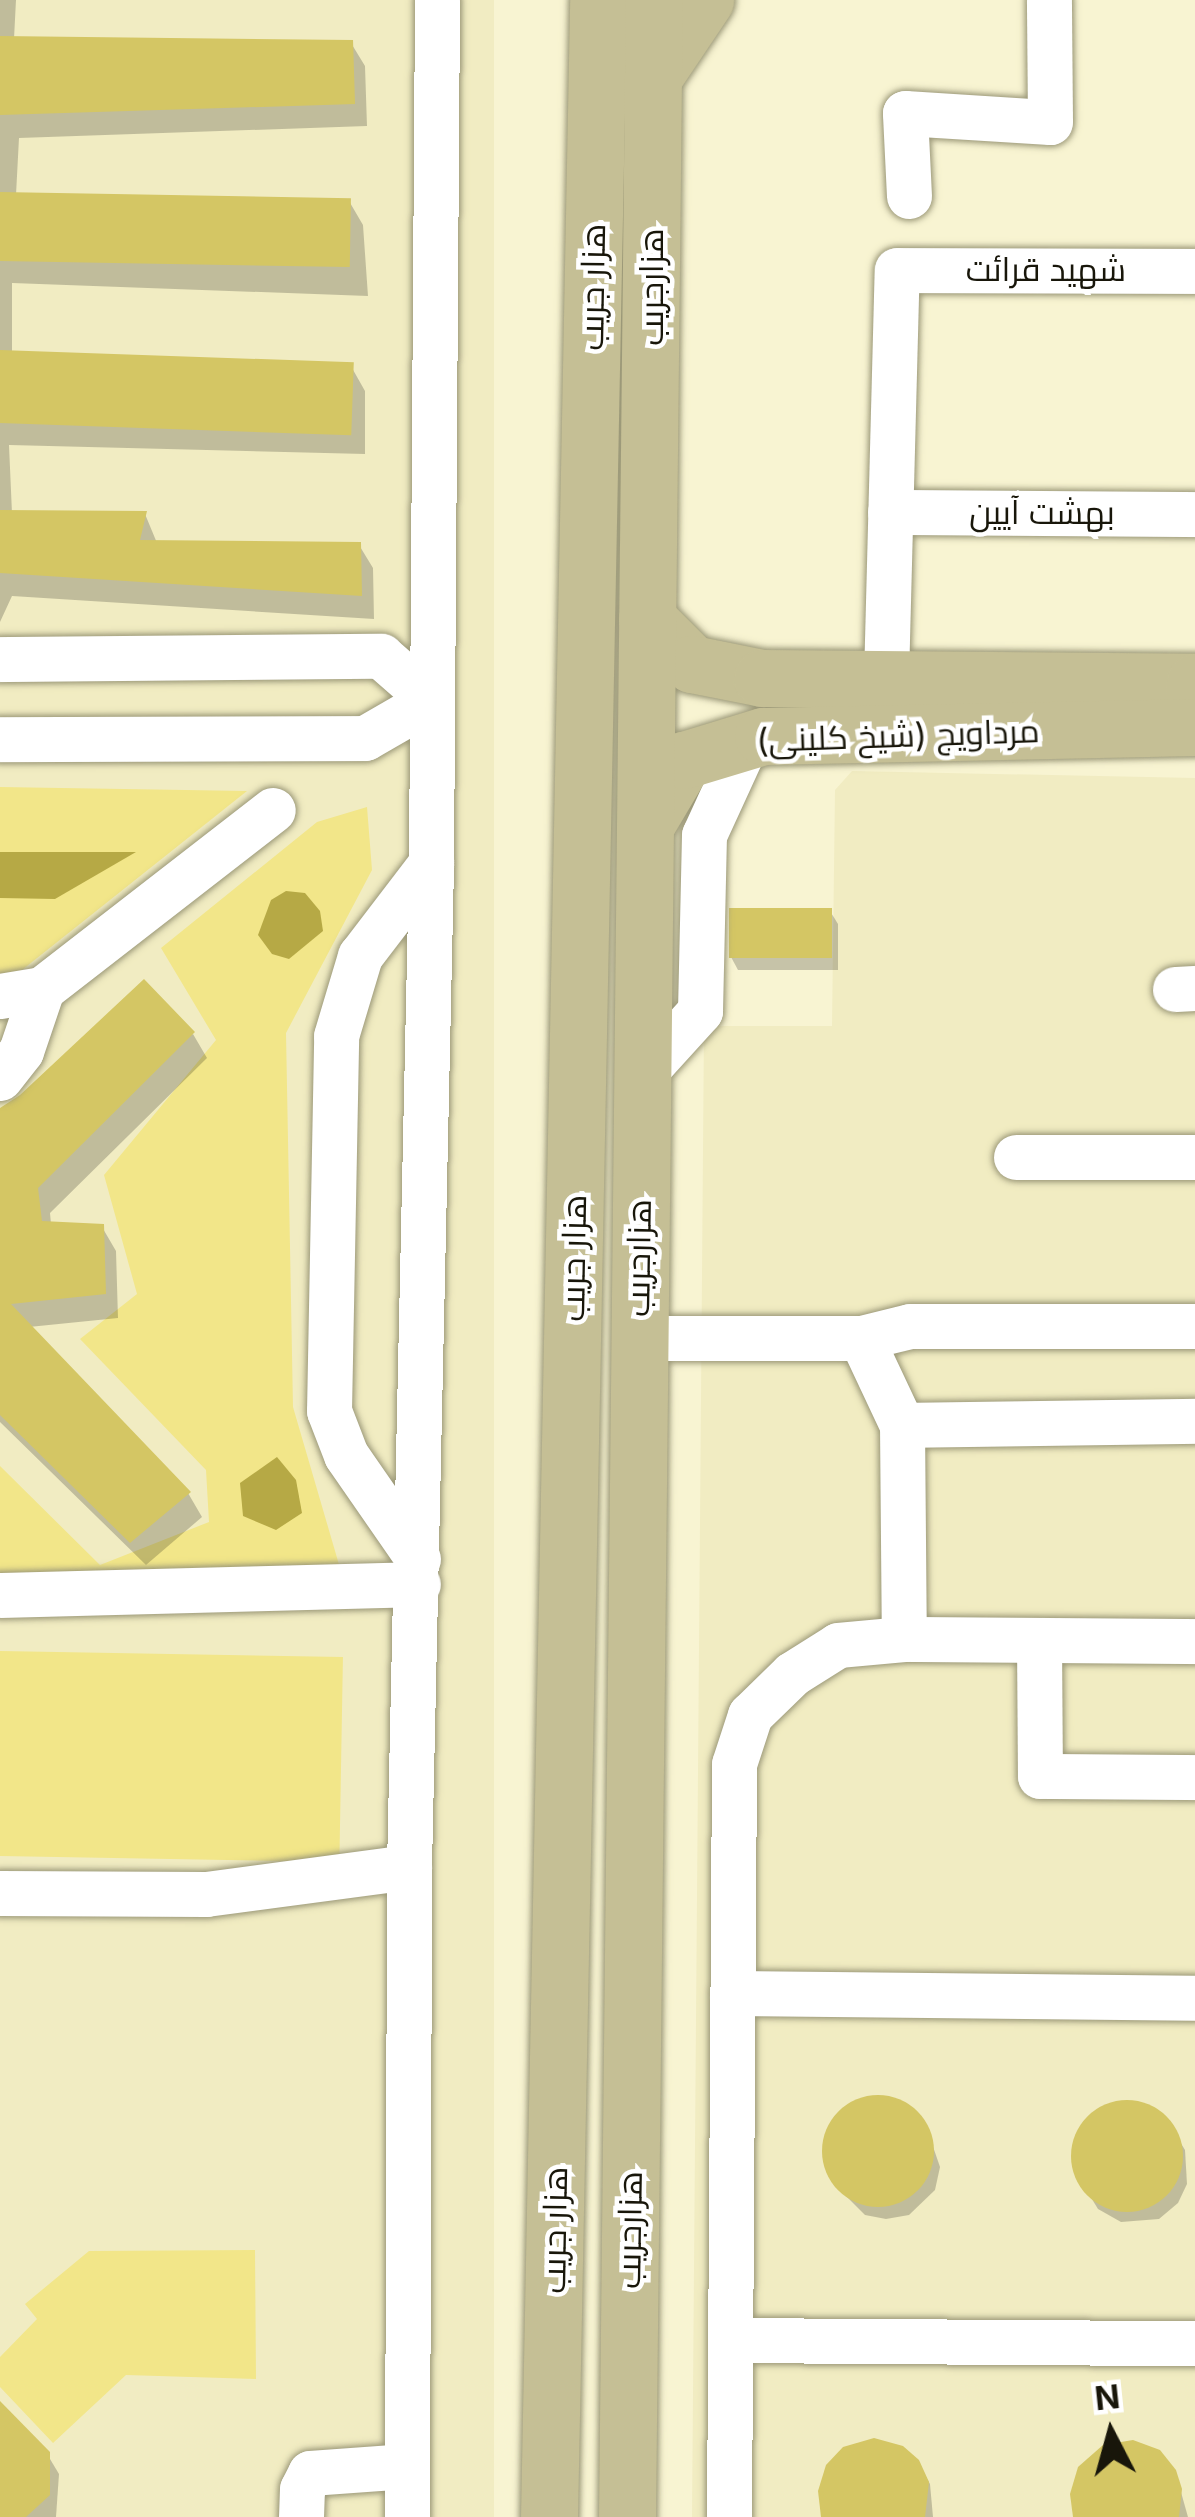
<!DOCTYPE html>
<meta charset="utf-8">
<style>
body{margin:0}
#map{position:relative;width:1195px;height:2517px;overflow:hidden;background:#f8f4d2;font-family:Inter,Cairo,sans-serif}
div>[style]{position:absolute}
.built>*{inset:0;background:#f1ecc2;transform-origin:0 0}
.green>*{inset:0;background:#f2e689;transform-origin:0 0}
.water>*{inset:0;background:#b6a945}
.shadow>*{inset:0;background:#0003}
.building>*{inset:0;background:#d4c664;transform-origin:0 0}
.round{border-radius:50%}
.roads{filter:drop-shadow(0 0 3px #9b9878) drop-shadow(0 0 3px #9b9878)}
.minor>*{height:45px;margin:-22.5px;padding:0 22.5px;transform-origin:22.5px;border-radius:22.5px;background:#fff}
.major>*{height:57px;margin:-28.5px;padding:0 28.5px;transform-origin:28.5px;border-radius:28.5px;background:#c5bf95}
span{translate:-50% -50%;white-space:nowrap;text-align:center;line-height:1.15;-webkit-text-stroke:9px #fff;paint-order:stroke}
.street-label{font-size:33px;color:#18160a}
.north{position:absolute;left:1051px;top:2373px;width:120px;height:120px;-webkit-text-stroke:9px #fff;paint-order:stroke;rotate:354deg;font-size:33px;font-weight:700;line-height:48px;text-align:center;color:#18160a}
.north::after{content:'';display:block;margin:auto;width:42px;height:54px;background:#18160a;clip-path:polygon(50% 0,100% 100%,50% 72%,0 100%)}
</style>
<div id="map">
<div class="built">
<div style="left:0;top:0;width:494px;height:2517px"></div>
<div style="clip-path:polygon(852px 771px,1195px 778px,1195px 2517px,692px 2517px,704px 1026px,832px 1026px,835px 790px)"></div>
</div>
<div class="green">
<div style="clip-path:polygon(0 787px,247px 791px,17px 974px,0 974px)"></div>
<div style="clip-path:polygon(367px 807px,372px 870px,286px 1033px,293px 1407px,340px 1568px,0 1577px,0 1466px,100px 1565px,209px 1522px,206px 1470px,80px 1339px,137px 1294px,104px 1175px,216px 1040px,161px 948px,317px 822px)"></div>
<div style="left:0;top:1651px;width:343px;height:205px;rotate:1deg"></div>
<div style="clip-path:polygon(255px 2250px,256px 2379px,126px 2375px,53px 2443px,0 2387px,0 2357px,37px 2319px,25px 2304px,89px 2251px)"></div>
</div>
<div class="water">
<div style="clip-path:polygon(0 852px,136px 852px,55px 899px,0 898px)"></div>
<div style="clip-path:polygon(286px 891px,305px 893px,320px 911px,323px 931px,289px 959px,272px 954px,258px 935px,271px 900px)"></div>
<div style="clip-path:polygon(277px 1457px,296px 1480px,302px 1513px,276px 1530px,243px 1516px,240px 1483px)"></div>
</div>
<div class="shadow">
<div style="clip-path:polygon(0 0,16px 0,14px 39px,351px 43px,365px 66px,367px 126px,19px 138px,16px 195px,349px 201px,363px 225px,368px 296px,12px 283px,12px 354px,352px 368px,365px 391px,365px 454px,9px 445px,12px 513px,145px 514px,157px 543px,359px 545px,373px 568px,374px 619px,12px 596px,0 622px)"></div>
<div style="clip-path:polygon(830px 911px,838px 924px,838px 970px,738px 970px,731px 957px)"></div>
<div style="clip-path:polygon(193px 1034px,207px 1058px,50px 1213px,51px 1224px,102px 1227px,116px 1251px,118px 1318px,29px 1327px,188px 1493px,202px 1517px,146px 1565px,0 1422px,0 1116px)"></div>
<div style="clip-path:polygon(878px 2098px,899px 2102px,928px 2132px,940px 2167px,935px 2190px,909px 2215px,886px 2219px,865px 2215px,837px 2187px,824px 2156px,829px 2131px,856px 2103px)"></div>
<div style="clip-path:polygon(1111px 2105px,1149px 2107px,1166px 2119px,1185px 2150px,1187px 2184px,1178px 2203px,1159px 2219px,1121px 2222px,1098px 2209px,1079px 2178px,1074px 2154px,1078px 2136px,1093px 2116px)"></div>
<div style="clip-path:polygon(0 2405px,47px 2454px,59px 2474px,56px 2517px,0 2517px)"></div>
<div style="clip-path:polygon(922px 2470px,930px 2484px,933px 2517px,826px 2517px)"></div>
<div style="clip-path:polygon(1177px 2478px,1188px 2517px,1081px 2517px)"></div>
</div>
<div class="building">
<div style="clip-path:polygon(0 36px,353px 40px,355px 104px,0 115px)"></div>
<div style="left:0;top:192px;width:351px;height:69px;rotate:1deg"></div>
<div style="left:0;top:350px;width:354px;height:73px;rotate:2deg"></div>
<div style="clip-path:polygon(0 510px,147px 511px,140px 540px,361px 542px,362px 596px,0 573px)"></div>
<div style="left:729px;top:908px;width:103px;height:50px"></div>
<div style="clip-path:polygon(144px 979px,195px 1032px,38px 1188px,42px 1221px,104px 1224px,106px 1294px,11px 1304px,191px 1492px,130px 1543px,0 1415px,0 1108px,20px 1095px)"></div>
<div class="round" style="left:822px;top:2095px;width:112px;height:112px"></div>
<div class="round" style="left:1071px;top:2100px;width:112px;height:112px"></div>
<div style="clip-path:polygon(0 2401px,50px 2452px,50px 2495px,26px 2517px,0 2517px)"></div>
<div style="clip-path:polygon(874px 2438px,903px 2446px,919px 2460px,929px 2482px,925px 2517px,821px 2517px,818px 2491px,826px 2465px,843px 2447px)"></div>
<div style="clip-path:polygon(1133px 2440px,1160px 2450px,1176px 2470px,1182px 2489px,1179px 2517px,1073px 2517px,1070px 2494px,1078px 2467px,1103px 2445px)"></div>
</div>
<div class="roads">
<div class="minor">
<div style="left:909px;top:196px;width:83px;rotate:-92.8deg"></div>
<div style="left:905px;top:113px;width:145px;rotate:3.6deg"></div>
<div style="left:1050px;top:122px;width:122px;rotate:-90.5deg"></div>
<div style="left:890px;top:512px;width:305px;rotate:0.4deg"></div>
<div style="left:0;top:659px;width:381px;rotate:-0.5deg"></div>
<div style="left:381px;top:656px;width:67px;rotate:41.3deg"></div>
<div style="left:431px;top:700px;width:76px;rotate:150.1deg"></div>
<div style="left:365px;top:738px;width:365px;rotate:179.8deg"></div>
<div style="left:886px;top:678px;width:408px;rotate:-88.5deg"></div>
<div style="left:897px;top:270px;width:298px;rotate:0.2deg"></div>
<div style="left:1175px;top:989px;width:20px;rotate:-3deg"></div>
<div style="left:0;top:996px;width:43px;rotate:-9.5deg"></div>
<div style="left:42px;top:989px;width:292px;rotate:-37.8deg"></div>
<div style="left:641px;top:1076px;width:88px;rotate:-47.8deg"></div>
<div style="left:700px;top:1011px;width:176px;rotate:-88.7deg"></div>
<div style="left:704px;top:835px;width:103px;rotate:-65.4deg"></div>
<div style="left:0;top:1078px;width:34px;rotate:-52deg"></div>
<div style="left:21px;top:1051px;width:65px;rotate:-71.3deg"></div>
<div style="left:1016px;top:1157px;width:179px"></div>
<div style="left:638px;top:1338px;width:223px"></div>
<div style="left:861px;top:1338px;width:50px;rotate:-13.8deg"></div>
<div style="left:910px;top:1326px;width:285px"></div>
<div style="left:861px;top:1338px;width:96px;rotate:64.8deg"></div>
<div style="left:902px;top:1425px;width:214px;rotate:89.5deg"></div>
<div style="left:902px;top:1425px;width:293px;rotate:-0.8deg"></div>
<div style="left:418px;top:1559px;width:126px;rotate:-124.7deg"></div>
<div style="left:346px;top:1455px;width:47px;rotate:-111.1deg"></div>
<div style="left:329px;top:1411px;width:375px;rotate:-88.9deg"></div>
<div style="left:336px;top:1036px;width:84px;rotate:-73.3deg"></div>
<div style="left:360px;top:956px;width:117px;rotate:-52.6deg"></div>
<div style="left:0;top:1595px;width:418px;rotate:-1.5deg"></div>
<div style="left:1039px;top:1640px;width:136px;rotate:89.6deg"></div>
<div style="left:1040px;top:1776px;width:155px;rotate:0.4deg"></div>
<div style="left:0;top:1893px;width:206px;rotate:0.3deg"></div>
<div style="left:206px;top:1894px;width:205px;rotate:-7.6deg"></div>
<div style="left:732px;top:1993px;width:463px;rotate:0.6deg"></div>
<div style="left:730px;top:2340px;width:465px;rotate:0.4deg"></div>
<div style="left:301px;top:2517px;width:28px;rotate:-88deg"></div>
<div style="left:302px;top:2489px;width:18px;rotate:-63deg"></div>
<div style="left:310px;top:2473px;width:97px;rotate:-4.1deg"></div>
<div style="left:407px;top:2517px;width:650px;rotate:-89.82deg"></div>
<div style="left:409px;top:1867px;width:1004px;rotate:-88.74deg"></div>
<div style="left:431px;top:863px;width:863px;rotate:-89.6deg"></div>
<div style="left:729px;top:2517px;width:753px;rotate:-89.62deg"></div>
<div style="left:734px;top:1764px;width:52px;rotate:-71.9deg"></div>
<div style="left:750px;top:1715px;width:59px;rotate:-44.3deg"></div>
<div style="left:792px;top:1674px;width:54px;rotate:-32.2deg"></div>
<div style="left:838px;top:1645px;width:66px;rotate:-5.2deg"></div>
<div style="left:904px;top:1639px;width:291px;rotate:0.4deg"></div>
</div>
<div class="major">
<div style="left:654px;top:76px;width:92px;rotate:-56.1deg"></div>
<div style="left:647px;top:619px;width:64px;rotate:45deg"></div>
<div style="left:692px;top:664px;width:71px;rotate:11.3deg"></div>
<div style="left:762px;top:678px;width:433px;rotate:0.5deg"></div>
<div style="left:1195px;top:682px;width:45px;rotate:92.5deg"></div>
<div style="left:645px;top:826px;width:77px;rotate:-59.4deg"></div>
<div style="left:684px;top:760px;width:83px;rotate:-16.9deg"></div>
<div style="left:763px;top:736px;width:432px;rotate:-1.2deg"></div>
<div style="left:549px;top:2517px;width:2517px;rotate:-88.88deg"></div>
<div style="left:627px;top:2517px;width:2517px;rotate:-89.39deg"></div>
</div>
</div>
<div class="street-label">
<span style="left:1046px;top:270px">شهید قرائت</span>
<span style="left:593px;top:287px;rotate:-89deg">هزار جریب</span>
<span style="left:652px;top:287px;rotate:-90deg">هزارجریب</span>
<span style="left:1042px;top:513px">بهشت آیین</span>
<span style="left:898px;top:736px;rotate:-2deg">مرداویج (شیخ کلینی)</span>
<span style="left:574px;top:1258px;rotate:-89deg">هزار جریب</span>
<span style="left:639px;top:1258px;rotate:-89deg">هزارجریب</span>
<span style="left:555px;top:2230px;rotate:-89deg">هزار جریب</span>
<span style="left:630px;top:2230px;rotate:-89deg">هزارجریب</span>
</div>
<div class="north">N</div>
</div>
